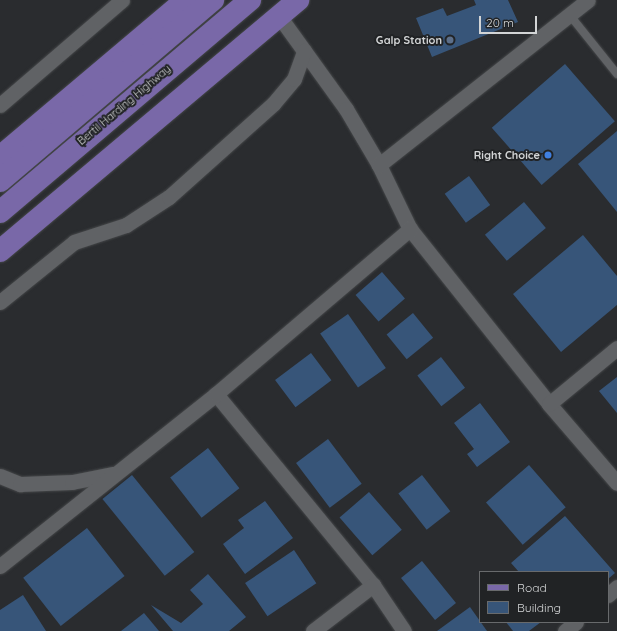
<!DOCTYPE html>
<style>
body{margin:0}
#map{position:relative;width:617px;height:631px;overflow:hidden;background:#2a2c2f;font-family:Quicksand,sans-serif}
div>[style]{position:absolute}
.building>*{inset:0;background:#375579;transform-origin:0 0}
.roads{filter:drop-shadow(0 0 1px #454749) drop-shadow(0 0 1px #454749)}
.lane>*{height:8px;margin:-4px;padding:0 4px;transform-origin:4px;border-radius:4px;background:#606265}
.street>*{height:15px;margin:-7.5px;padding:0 7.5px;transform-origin:7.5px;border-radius:7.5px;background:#606265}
.primary>*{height:22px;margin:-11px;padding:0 11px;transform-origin:11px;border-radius:11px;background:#7968a8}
.dots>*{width:11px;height:11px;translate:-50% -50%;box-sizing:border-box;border:2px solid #212325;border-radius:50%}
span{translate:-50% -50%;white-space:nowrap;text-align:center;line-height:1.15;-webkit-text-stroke:4px #212325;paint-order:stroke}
.poi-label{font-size:11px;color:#d3d5d6;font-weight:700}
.right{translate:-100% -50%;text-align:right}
.street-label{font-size:11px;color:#d3d5d6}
.legend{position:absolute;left:479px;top:571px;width:130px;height:52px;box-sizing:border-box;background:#212325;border:1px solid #686a6c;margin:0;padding:5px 7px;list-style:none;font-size:12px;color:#d3d5d6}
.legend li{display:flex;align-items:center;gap:8px;height:20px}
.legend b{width:20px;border:1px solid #686a6c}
.scale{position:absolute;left:479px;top:16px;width:58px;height:18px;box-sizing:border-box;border:2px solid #d3d5d6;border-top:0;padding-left:5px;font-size:12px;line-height:14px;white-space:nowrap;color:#d3d5d6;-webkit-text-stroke:3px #212325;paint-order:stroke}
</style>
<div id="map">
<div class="building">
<div style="clip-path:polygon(474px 0,508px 0,518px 22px,432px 57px,416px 18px,443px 8px,447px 16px,476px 5px)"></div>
<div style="left:565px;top:64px;width:76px;height:97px;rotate:49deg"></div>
<div style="clip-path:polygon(617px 131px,617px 212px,578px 164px)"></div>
<div style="left:469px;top:176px;width:36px;height:30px;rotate:54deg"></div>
<div style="left:524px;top:202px;width:34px;height:51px;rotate:50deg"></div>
<div style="clip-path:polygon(583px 235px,617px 276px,617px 305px,561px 352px,513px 294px)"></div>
<div style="left:382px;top:272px;width:35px;height:35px;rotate:49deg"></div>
<div style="left:413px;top:313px;width:32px;height:34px;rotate:51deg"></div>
<div style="left:348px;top:314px;width:66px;height:34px;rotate:55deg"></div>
<div style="left:311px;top:353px;width:34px;height:45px;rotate:53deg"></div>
<div style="left:441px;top:357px;width:39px;height:30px;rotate:52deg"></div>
<div style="clip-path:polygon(617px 377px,617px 413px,599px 391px)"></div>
<div style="clip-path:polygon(480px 403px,510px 442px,477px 467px,467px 454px,474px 449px,454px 423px)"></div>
<div style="left:328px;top:439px;width:56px;height:40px;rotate:53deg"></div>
<div style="left:208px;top:448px;width:51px;height:48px;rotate:52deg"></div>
<div style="left:529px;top:465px;width:56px;height:57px;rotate:49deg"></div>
<div style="left:132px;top:475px;width:99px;height:38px;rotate:51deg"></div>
<div style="left:422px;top:475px;width:46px;height:30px;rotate:52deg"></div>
<div style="left:369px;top:492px;width:50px;height:39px;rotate:49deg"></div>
<div style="clip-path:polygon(265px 501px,293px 538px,245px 574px,223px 544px,244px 528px,238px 520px)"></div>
<div style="clip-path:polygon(565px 516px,615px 573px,608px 579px,608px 572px,519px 572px,511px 563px)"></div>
<div style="left:87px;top:528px;width:61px;height:81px;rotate:52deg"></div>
<div style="left:294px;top:550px;width:40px;height:59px;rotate:56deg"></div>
<div style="left:422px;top:561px;width:54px;height:27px;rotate:51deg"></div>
<div style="clip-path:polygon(208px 574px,246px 617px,229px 631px,173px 631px,151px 605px,181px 623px,203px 604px,190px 590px)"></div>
<div style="clip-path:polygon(23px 595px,46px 631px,0 631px,0 610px)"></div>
<div style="clip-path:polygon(470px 607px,487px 631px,437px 631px)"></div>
<div style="clip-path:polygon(144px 613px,159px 631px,121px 631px)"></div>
<div style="clip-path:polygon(506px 622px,541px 622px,529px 631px,513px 631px)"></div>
</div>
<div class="roads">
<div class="lane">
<div style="left:569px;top:14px;width:77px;rotate:51.3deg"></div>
</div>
<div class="street">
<div style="left:279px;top:16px;width:115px;rotate:54.2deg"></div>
<div style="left:346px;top:109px;width:65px;rotate:59.5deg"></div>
<div style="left:379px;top:165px;width:71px;rotate:64.2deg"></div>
<div style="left:410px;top:229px;width:223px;rotate:51.5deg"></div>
<div style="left:549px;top:404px;width:104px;rotate:49.3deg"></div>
<div style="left:0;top:105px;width:161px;rotate:-40.7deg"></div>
<div style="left:379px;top:165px;width:266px;rotate:-38.3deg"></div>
<div style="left:0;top:302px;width:95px;rotate:-39deg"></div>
<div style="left:74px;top:242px;width:55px;rotate:-18.1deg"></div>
<div style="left:126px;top:225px;width:51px;rotate:-33.1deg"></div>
<div style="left:169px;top:197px;width:140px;rotate:-41.8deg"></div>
<div style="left:273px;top:104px;width:33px;rotate:-50deg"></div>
<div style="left:294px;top:79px;width:30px;rotate:-70deg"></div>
<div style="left:216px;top:394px;width:247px;rotate:50.6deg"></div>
<div style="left:373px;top:585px;width:55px;rotate:56deg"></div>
<div style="left:549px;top:404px;width:88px;rotate:-39.5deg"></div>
<div style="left:0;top:476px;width:22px;rotate:22deg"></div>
<div style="left:20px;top:484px;width:52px;rotate:-2.2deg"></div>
<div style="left:72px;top:482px;width:42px;rotate:-11deg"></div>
<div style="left:0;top:566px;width:276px;rotate:-38.5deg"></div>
<div style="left:216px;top:394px;width:255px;rotate:-40.4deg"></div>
<div style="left:608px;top:595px;width:12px;rotate:-42deg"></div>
<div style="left:313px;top:631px;width:76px;rotate:-37.5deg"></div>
<div style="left:565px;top:631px;width:14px;rotate:-39deg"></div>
</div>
<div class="primary">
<div style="left:0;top:157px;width:243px;rotate:-40.2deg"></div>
<div style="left:0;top:181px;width:280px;rotate:-40.4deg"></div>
<div style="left:0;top:212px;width:328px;rotate:-40.3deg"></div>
<div style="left:0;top:251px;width:390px;rotate:-40.1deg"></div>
</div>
</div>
<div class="dots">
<div style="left:450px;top:40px;background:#5c6f8a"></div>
<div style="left:548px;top:155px;background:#3f7fe0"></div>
</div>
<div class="poi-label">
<span class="right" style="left:442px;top:40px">Galp Station</span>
<span class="right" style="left:540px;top:155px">Right Choice</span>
</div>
<div class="street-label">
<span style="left:124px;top:105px;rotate:-40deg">Bertil Harding Highway</span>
</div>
<ul class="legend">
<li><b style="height:5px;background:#7968a8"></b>Road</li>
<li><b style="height:11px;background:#375579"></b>Building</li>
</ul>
<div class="scale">20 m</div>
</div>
